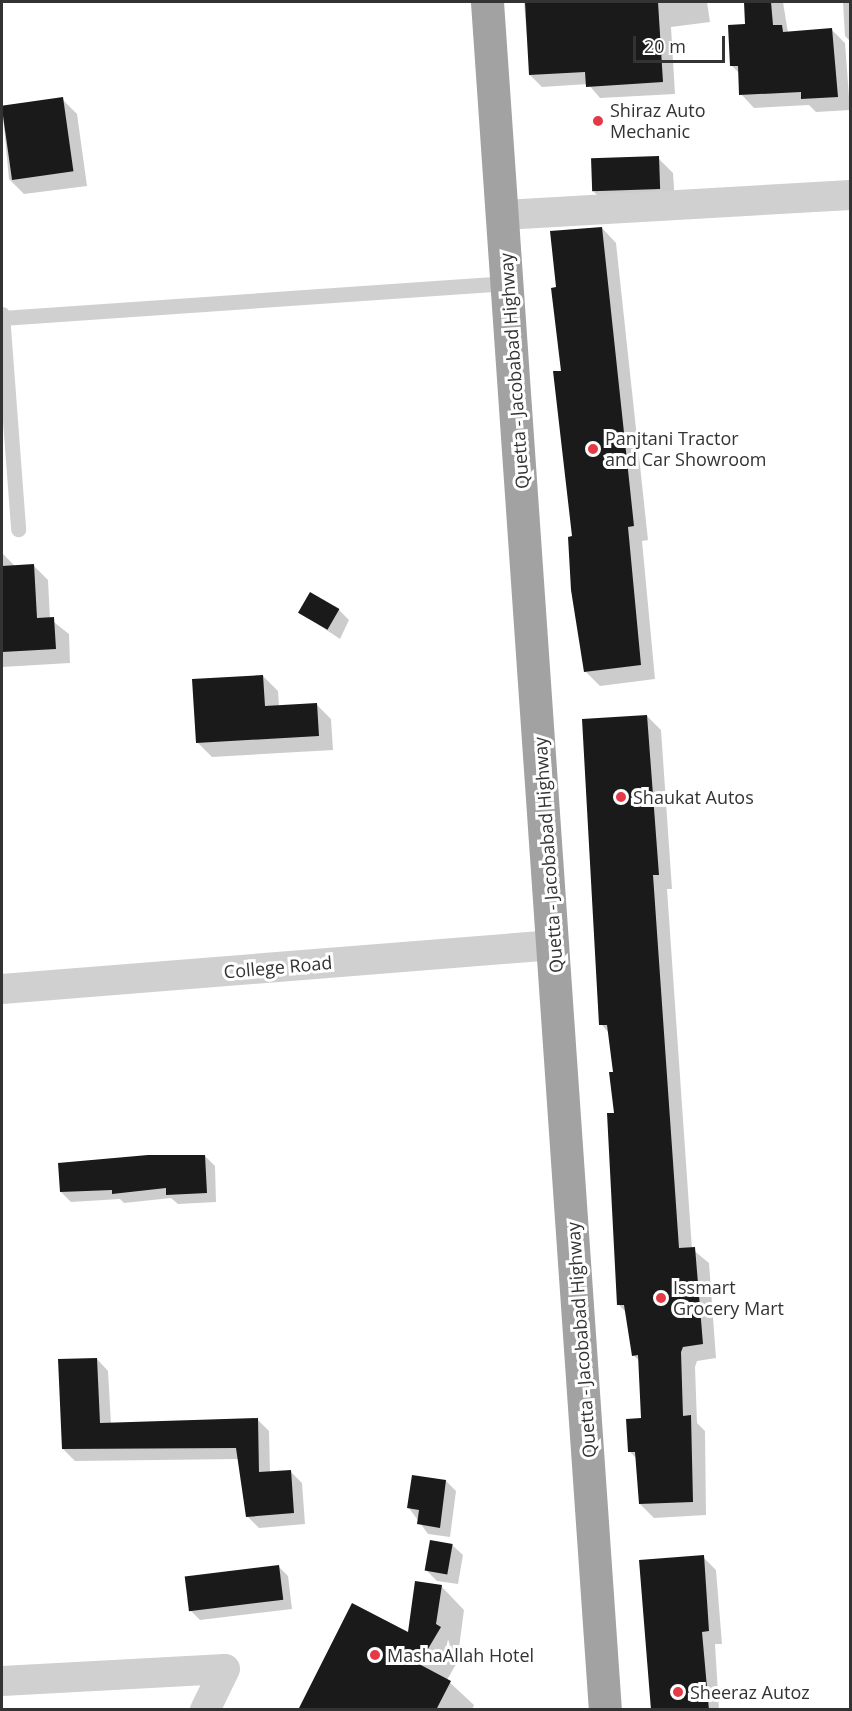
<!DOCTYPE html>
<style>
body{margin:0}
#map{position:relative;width:852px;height:1711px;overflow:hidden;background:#fff;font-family:"Open Sans",sans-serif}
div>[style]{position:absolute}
.shadow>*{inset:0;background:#0003}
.building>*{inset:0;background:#1a1a1a;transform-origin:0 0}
.service>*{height:15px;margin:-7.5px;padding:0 7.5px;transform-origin:7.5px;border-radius:7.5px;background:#d0d0d0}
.minor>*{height:30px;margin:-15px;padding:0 15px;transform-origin:15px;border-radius:15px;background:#d0d0d0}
.trunk>*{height:33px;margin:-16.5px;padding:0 16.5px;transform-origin:16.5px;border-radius:16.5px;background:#a2a2a2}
.dots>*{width:16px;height:16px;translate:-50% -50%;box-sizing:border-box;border:3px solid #fff;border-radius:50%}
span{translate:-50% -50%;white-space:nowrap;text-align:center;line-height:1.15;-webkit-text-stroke:6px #fff;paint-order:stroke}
.poi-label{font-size:18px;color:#333}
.left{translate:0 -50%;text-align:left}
.street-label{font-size:18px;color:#333}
.frame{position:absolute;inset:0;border:3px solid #333;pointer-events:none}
.scale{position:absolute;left:633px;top:36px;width:92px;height:27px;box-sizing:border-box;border:3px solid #333;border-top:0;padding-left:8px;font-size:18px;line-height:21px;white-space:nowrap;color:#333;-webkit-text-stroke:4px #fff;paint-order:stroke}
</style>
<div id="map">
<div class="shadow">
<div style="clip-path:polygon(524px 2px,707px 2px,710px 22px,671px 27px,675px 94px,600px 98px,588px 84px,542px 87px,530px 75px)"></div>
<div style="clip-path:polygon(745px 2px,783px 2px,788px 33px,832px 30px,845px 43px,850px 110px,816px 112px,809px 105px,754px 108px,741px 94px,740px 74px,732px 66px,747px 26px)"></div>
<div style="clip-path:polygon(843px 2px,850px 2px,850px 41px,845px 36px)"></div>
<div style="clip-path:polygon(62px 99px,77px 114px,87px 186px,24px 194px,9px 179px,2px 106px)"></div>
<div style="clip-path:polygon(658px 158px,673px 173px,675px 203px,609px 207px,594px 192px)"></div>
<div style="clip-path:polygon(602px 228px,616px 243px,648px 540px,642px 541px,655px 679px,600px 686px,585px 671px,558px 289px)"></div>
<div style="clip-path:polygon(2px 553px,15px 566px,33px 565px,48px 580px,50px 619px,69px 634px,70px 663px,2px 667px)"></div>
<div style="clip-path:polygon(339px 610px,349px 620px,340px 639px,301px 613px)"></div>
<div style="clip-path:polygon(263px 676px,278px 691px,279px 707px,316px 704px,331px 719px,333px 750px,212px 757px,197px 742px)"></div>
<div style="clip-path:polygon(647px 716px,661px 730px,672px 889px,667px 889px,692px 1249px,709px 1263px,716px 1358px,697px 1361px,695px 1367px,697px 1423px,705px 1431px,706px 1515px,654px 1518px,640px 1504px,637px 1459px,629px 1451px,643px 1420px,640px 1361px,633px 1355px,626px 1312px,619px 1305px,615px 1073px,610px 1034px,601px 1024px)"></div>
<div style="clip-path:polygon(205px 1156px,215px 1166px,216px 1202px,178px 1204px,171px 1198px,124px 1203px,120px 1199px,71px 1202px,61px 1192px)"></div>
<div style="clip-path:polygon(97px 1359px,108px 1371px,111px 1424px,257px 1419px,269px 1431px,270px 1472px,290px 1471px,302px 1483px,305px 1524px,259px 1528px,247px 1516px,239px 1459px,75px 1461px,63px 1449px)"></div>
<div style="clip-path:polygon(446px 1481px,456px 1491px,450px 1537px,428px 1534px,409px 1508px)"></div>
<div style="clip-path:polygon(452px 1545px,463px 1555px,458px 1584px,437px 1581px,427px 1571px)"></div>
<div style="clip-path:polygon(703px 1557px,716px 1570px,722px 1644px,715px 1644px,719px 1710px,652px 1710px)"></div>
<div style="clip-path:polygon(278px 1566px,288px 1576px,292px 1609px,200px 1620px,190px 1610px)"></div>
<div style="clip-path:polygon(441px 1586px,464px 1610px,459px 1648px,463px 1652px,447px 1680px,474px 1705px,472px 1710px,299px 1710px,409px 1634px)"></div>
</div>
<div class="building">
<div style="clip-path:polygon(525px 2px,658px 2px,663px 82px,586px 87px,585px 72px,529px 75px)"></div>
<div style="clip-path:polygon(744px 2px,771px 2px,773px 25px,782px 25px,783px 32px,832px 28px,838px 97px,801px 99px,801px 92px,739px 95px,738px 66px,730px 66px,728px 25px,745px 24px)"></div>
<div style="left:63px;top:97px;width:75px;height:62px;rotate:82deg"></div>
<div style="left:659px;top:156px;width:33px;height:68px;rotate:88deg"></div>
<div style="clip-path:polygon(602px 227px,634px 526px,628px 527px,641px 665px,584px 672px,571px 590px,568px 537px,572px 536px,553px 371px,561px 371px,551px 288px,556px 287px,550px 231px)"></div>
<div style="clip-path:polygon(34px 564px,37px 618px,54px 617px,56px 649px,2px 652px,2px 566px)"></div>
<div style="left:310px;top:592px;width:34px;height:24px;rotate:30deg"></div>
<div style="clip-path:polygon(263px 675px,265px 706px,317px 703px,319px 736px,196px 743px,192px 679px)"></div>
<div style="clip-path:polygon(647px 715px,659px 875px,653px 875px,679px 1248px,695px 1247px,703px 1344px,683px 1347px,681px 1352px,683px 1416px,691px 1415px,693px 1502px,639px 1504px,635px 1452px,628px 1452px,626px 1419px,641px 1418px,638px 1355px,632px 1356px,624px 1305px,617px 1305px,607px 1113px,614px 1113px,609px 1072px,613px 1072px,607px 1025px,599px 1025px,582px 719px)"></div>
<div style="clip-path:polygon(148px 1155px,205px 1155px,207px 1193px,166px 1195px,166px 1188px,112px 1194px,112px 1190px,60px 1192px,58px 1163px)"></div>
<div style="clip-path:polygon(97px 1358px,100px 1423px,258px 1418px,259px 1472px,291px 1470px,294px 1513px,246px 1517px,236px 1448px,62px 1449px,58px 1359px)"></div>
<div style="clip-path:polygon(412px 1475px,446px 1480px,440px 1528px,417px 1524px,419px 1510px,407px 1508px)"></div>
<div style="left:430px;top:1540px;width:23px;height:31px;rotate:10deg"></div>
<div style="clip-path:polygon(704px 1555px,709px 1631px,702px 1632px,709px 1710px,651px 1710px,639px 1560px)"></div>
<div style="left:279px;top:1565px;width:35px;height:95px;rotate:83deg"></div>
<div style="clip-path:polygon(415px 1581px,442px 1585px,436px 1624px,441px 1627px,419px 1664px,451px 1681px,436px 1710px,298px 1710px,352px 1603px,408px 1632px)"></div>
</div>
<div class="service">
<div style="left:2px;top:314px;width:216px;rotate:85.7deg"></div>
<div style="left:2px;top:318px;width:507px;rotate:-3.96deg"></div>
</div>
<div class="minor">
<div style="left:503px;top:215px;width:348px;rotate:-3.3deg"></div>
<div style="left:2px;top:989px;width:554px;rotate:-4.56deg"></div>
<div style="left:2px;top:1681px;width:223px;rotate:-3.1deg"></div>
<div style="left:225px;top:1669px;width:46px;rotate:116deg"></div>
</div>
<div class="trunk">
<div style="left:487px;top:2px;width:1712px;rotate:86.05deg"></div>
</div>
<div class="dots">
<div style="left:598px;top:121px;background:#e63946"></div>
<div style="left:593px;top:449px;background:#e63946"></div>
<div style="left:621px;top:797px;background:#e63946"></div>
<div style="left:661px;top:1298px;background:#e63946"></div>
<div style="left:375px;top:1655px;background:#e63946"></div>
<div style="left:678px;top:1692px;background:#e63946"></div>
</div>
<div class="poi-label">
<span class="left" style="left:610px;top:121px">Shiraz Auto<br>Mechanic</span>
<span class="left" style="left:605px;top:449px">Panjtani Tractor<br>and Car Showroom</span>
<span class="left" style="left:633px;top:797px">Shaukat Autos</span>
<span class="left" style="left:673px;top:1298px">Issmart<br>Grocery Mart</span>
<span class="left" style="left:387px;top:1655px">MashaAllah Hotel</span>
<span class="left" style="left:690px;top:1692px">Sheeraz Autoz</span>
</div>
<div class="street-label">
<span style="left:514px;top:371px;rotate:-94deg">Quetta - Jacobabad Highway</span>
<span style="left:548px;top:855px;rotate:-94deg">Quetta - Jacobabad Highway</span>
<span style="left:278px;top:967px;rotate:-5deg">College Road</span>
<span style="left:581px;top:1340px;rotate:-94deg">Quetta - Jacobabad Highway</span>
</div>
<div class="frame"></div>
<div class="scale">20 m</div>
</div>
